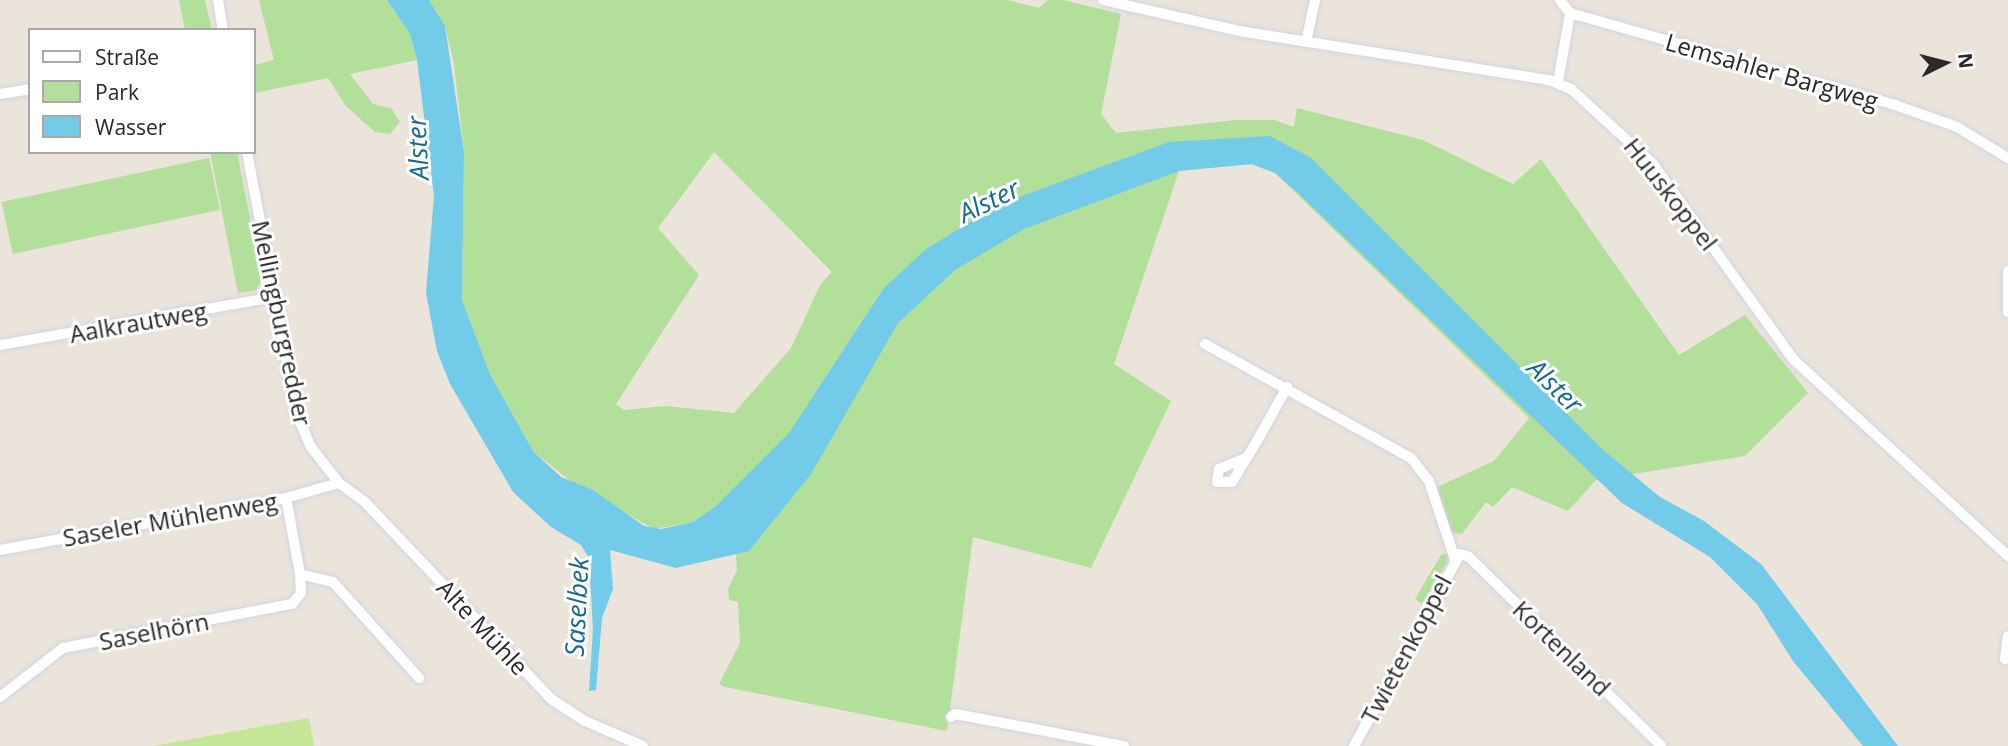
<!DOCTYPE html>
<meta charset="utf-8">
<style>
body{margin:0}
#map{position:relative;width:2008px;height:746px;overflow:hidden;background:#ebe4db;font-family:"Open Sans",sans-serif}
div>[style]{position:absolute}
.green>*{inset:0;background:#b2df9a;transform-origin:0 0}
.pitch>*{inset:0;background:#c5e696}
.water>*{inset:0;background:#72cbe8}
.roads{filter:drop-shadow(0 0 2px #d1d4e1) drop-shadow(0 0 2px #d1d4e1)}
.minor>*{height:10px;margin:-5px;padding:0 5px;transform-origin:5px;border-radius:5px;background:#fff}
span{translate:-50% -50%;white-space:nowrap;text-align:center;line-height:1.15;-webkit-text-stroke:6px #fff;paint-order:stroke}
.street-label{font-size:24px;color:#292929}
.water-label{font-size:26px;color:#136992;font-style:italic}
.legend{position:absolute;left:28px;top:28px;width:228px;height:126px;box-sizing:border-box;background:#fff;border:2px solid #a9a9a9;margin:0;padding:9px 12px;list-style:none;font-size:21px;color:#292929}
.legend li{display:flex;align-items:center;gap:14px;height:35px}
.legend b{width:35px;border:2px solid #a9a9a9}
.north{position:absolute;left:1910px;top:28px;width:70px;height:70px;-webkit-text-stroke:5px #fff;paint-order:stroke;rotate:84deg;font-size:19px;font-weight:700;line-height:28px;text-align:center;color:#292929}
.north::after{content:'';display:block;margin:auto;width:24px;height:32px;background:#292929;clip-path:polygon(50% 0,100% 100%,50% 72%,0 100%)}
</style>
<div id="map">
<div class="green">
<div style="clip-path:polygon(179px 0,205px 0,212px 30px,185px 30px)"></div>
<div style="clip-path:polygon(259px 0,387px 0,410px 34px,417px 60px,350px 74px,373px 104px,391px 108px,400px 122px,390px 134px,375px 132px,346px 106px,328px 78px,254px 93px,254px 65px,274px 60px)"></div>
<div style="clip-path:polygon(evenodd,429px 0,1007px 0,1039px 8px,1048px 0,1063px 0,1121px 14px,1101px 114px,1116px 133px,1236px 120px,1274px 120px,1294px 127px,1297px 108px,1423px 140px,1513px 184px,1541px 159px,1679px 355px,1745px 315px,1808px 393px,1745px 456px,1596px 480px,1568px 511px,1512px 487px,1493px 507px,1486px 502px,1462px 534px,1452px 533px,1437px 487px,1494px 461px,1529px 418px,1275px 173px,1251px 164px,1179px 171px,1114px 364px,1171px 401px,1091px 568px,973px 537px,947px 731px,725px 687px,719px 684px,740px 643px,738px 602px,729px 600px,728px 589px,737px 570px,736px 555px,715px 508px,693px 522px,654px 529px,578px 487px,533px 451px,490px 374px,462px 300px,464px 152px,454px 64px,445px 26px,429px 0,714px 152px,832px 272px,820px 285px,791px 348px,734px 413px,665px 406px,624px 410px,616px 404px,699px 275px,658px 228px,714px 152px)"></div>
<div style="clip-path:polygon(210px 152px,237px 152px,262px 280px,256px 290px,238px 293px)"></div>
<div style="left:209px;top:158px;width:53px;height:212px;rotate:78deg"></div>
<div style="clip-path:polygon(1447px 553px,1448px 561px,1422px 604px,1415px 599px,1441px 555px)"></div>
</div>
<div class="pitch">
<div style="clip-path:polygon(309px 718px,314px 746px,152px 746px)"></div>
</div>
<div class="water">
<div style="clip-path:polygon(387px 0,429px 0,445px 26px,464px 152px,462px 300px,490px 374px,533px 451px,561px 477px,593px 490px,644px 526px,661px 529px,693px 522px,715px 507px,789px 433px,884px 288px,925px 250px,995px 206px,1169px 142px,1270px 136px,1311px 158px,1602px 449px,1660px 497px,1704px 521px,1761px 564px,1898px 746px,1863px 746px,1793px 661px,1757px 604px,1710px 557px,1622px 503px,1298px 193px,1275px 173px,1252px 164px,1179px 171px,1024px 229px,955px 270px,898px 323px,811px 474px,749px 551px,676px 568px,610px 550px,613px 589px,602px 618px,596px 690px,589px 691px,593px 629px,589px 558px,581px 545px,551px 527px,513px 492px,450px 384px,437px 351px,426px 293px,434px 196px,417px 60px,410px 34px)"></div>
</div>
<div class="roads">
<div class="minor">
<div style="left:218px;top:0;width:30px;rotate:81deg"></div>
<div style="left:1103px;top:0;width:139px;rotate:12.8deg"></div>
<div style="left:1239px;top:31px;width:314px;rotate:9deg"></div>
<div style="left:1549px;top:80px;width:24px;rotate:22deg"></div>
<div style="left:1571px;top:89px;width:111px;rotate:42.4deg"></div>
<div style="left:1653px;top:164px;width:240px;rotate:54.3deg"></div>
<div style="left:1793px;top:359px;width:292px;rotate:42.5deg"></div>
<div style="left:1570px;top:13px;width:338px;rotate:15.8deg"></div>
<div style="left:1895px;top:105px;width:66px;rotate:19.5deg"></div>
<div style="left:1957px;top:127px;width:60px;rotate:31.3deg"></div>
<div style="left:1306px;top:42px;width:43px;rotate:-77.9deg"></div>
<div style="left:1558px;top:82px;width:70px;rotate:-80.1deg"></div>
<div style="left:1570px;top:13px;width:16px;rotate:-128deg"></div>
<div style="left:0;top:94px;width:30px;rotate:-9deg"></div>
<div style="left:247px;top:152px;width:265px;rotate:79.3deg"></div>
<div style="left:296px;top:412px;width:38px;rotate:67deg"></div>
<div style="left:311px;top:447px;width:46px;rotate:52.1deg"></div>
<div style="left:339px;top:483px;width:31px;rotate:36deg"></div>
<div style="left:364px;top:501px;width:272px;rotate:46.6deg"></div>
<div style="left:551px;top:699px;width:40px;rotate:32.9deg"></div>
<div style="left:585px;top:721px;width:63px;rotate:23.3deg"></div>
<div style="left:2008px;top:271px;width:41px;rotate:90deg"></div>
<div style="left:1205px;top:344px;width:235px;rotate:29deg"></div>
<div style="left:1411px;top:458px;width:29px;rotate:52deg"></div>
<div style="left:1429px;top:481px;width:82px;rotate:71.6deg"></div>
<div style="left:0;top:345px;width:279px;rotate:-9.9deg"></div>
<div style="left:1246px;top:458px;width:29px;rotate:158deg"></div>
<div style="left:1219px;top:469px;width:13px;rotate:99deg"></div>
<div style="left:1217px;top:482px;width:15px"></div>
<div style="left:1232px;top:482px;width:48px;rotate:-58.6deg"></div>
<div style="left:1257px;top:441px;width:62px;rotate:-60.9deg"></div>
<div style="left:0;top:550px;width:291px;rotate:-10.3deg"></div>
<div style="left:286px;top:498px;width:55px;rotate:-15.8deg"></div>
<div style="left:300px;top:574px;width:34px;rotate:14deg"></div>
<div style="left:333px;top:582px;width:129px;rotate:48.1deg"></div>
<div style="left:2005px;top:659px;width:23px;rotate:-83deg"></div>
<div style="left:0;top:697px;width:80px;rotate:-37.9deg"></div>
<div style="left:63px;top:648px;width:233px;rotate:-10.9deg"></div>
<div style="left:292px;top:604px;width:14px;rotate:-51deg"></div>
<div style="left:301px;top:593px;width:19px;rotate:-93deg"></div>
<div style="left:300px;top:574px;width:77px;rotate:-100.4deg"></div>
<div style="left:951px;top:717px;width:6px;rotate:-31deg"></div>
<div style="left:956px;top:714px;width:171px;rotate:10.8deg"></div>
<div style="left:1354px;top:746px;width:219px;rotate:-61.1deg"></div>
<div style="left:1460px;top:554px;width:9px;rotate:18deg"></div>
<div style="left:1469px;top:557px;width:269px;rotate:44.5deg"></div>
</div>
</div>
<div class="street-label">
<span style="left:1772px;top:71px;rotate:16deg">Lemsahler Bargweg</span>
<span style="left:1671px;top:194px;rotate:52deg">Huuskoppel</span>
<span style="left:138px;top:322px;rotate:-10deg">Aalkrautweg</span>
<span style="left:282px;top:323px;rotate:78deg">Mellingburgredder</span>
<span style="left:170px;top:519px;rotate:-10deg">Saseler Mühlenweg</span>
<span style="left:483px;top:627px;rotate:47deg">Alte Mühle</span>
<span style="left:154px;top:631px;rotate:-11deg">Saselhörn</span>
<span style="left:1562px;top:648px;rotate:44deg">Kortenland</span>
<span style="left:1406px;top:649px;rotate:-62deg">Twietenkoppel</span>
</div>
<div class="water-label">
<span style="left:418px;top:148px;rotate:-93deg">Alster</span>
<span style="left:989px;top:201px;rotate:-26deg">Alster</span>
<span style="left:1555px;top:386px;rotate:44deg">Alster</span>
<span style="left:577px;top:607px;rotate:-87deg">Saselbek</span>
</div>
<ul class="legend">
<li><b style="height:9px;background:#fff"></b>Straße</li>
<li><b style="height:19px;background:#b2df9a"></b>Park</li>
<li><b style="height:19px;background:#72cbe8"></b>Wasser</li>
</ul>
<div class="north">N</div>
</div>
